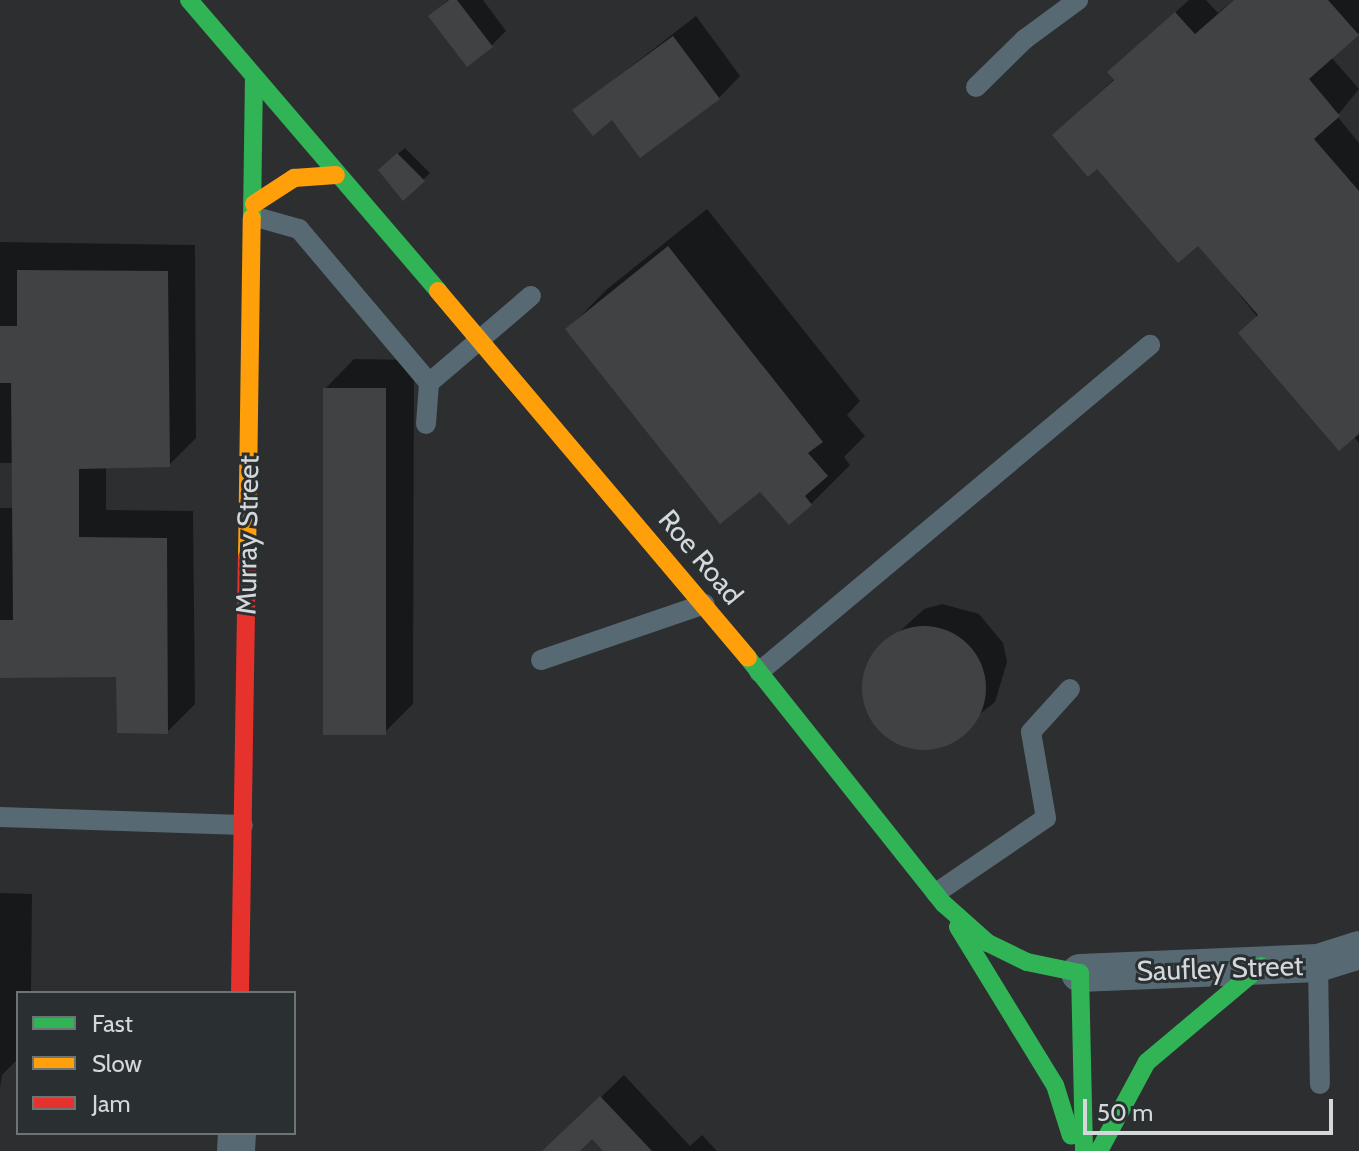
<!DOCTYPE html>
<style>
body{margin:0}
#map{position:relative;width:1359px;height:1151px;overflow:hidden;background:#2c2e30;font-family:Cabin,sans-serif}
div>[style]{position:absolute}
.shadow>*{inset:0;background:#0007}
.building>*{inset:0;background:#404244;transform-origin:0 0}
.round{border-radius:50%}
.lane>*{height:20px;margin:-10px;padding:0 10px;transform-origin:10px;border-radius:10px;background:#576973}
.street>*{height:38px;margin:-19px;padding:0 19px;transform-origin:19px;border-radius:19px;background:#576973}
.fast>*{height:18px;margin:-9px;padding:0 9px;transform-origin:9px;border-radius:9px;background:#30b455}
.slow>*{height:18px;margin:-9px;padding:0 9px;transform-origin:9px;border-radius:9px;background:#ff9f0a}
.jam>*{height:18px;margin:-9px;padding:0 9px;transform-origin:9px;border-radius:9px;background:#e5322d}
span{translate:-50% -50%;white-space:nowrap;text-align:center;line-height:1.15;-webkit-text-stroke:6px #2a2f32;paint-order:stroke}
.street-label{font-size:28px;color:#d5d8da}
.legend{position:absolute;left:16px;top:991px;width:280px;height:144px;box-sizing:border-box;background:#2a2f32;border:2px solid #6e7375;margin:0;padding:10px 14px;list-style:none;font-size:24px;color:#d5d8da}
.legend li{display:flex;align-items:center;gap:16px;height:40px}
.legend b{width:40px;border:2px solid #6e7375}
.scale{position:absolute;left:1083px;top:1099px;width:250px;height:36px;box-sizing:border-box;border:4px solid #d5d8da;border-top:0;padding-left:10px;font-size:24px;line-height:28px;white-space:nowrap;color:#d5d8da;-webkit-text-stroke:6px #2a2f32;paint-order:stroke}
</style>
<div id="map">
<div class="shadow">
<div style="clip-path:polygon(448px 0,483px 0,506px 31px,491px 46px,431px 16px)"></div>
<div style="clip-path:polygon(1189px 0,1206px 0,1218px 13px,1234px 0,1359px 0,1359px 33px,1331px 57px,1359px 89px,1337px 116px,1359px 143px,1359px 443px,1198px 243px,1054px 135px,1115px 78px,1110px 72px)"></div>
<div style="clip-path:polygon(696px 16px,740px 76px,719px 98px,613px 117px,575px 110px)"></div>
<div style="clip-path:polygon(405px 148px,430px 173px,423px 180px,387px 163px)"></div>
<div style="clip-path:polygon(707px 209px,860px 401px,847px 415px,865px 436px,844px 457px,850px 465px,811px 504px,761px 489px,568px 329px,606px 290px)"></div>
<div style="clip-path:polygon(0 242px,195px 245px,196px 438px,169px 465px,106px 466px,106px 510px,193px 511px,195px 704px,167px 732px,118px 675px,0 676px,0 508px,14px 508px,14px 463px,0 463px)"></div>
<div style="clip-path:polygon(354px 359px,414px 360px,413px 704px,384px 733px,325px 389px)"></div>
<div style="clip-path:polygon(942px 604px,979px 614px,1003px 643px,1007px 662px,995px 702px,938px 747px,898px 743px,869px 714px,864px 695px,872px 657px,924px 609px)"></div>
<div style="clip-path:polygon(0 893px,32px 894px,31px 993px,18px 993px,18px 1059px,2px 1075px,0 1088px)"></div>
<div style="clip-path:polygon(624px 1075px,690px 1146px,702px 1135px,717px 1151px,606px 1151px,592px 1136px,577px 1151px,545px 1151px)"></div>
</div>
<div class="building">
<div style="clip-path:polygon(449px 0,457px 0,493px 47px,467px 67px,428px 16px)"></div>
<div style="clip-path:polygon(1234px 0,1328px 0,1359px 35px,1309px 79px,1340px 116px,1314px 139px,1359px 191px,1359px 434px,1339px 451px,1238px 333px,1258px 315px,1198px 246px,1178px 263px,1097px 169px,1088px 177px,1052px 135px,1114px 80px,1107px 72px,1175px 12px,1195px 34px)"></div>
<div style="clip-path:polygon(673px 36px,720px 99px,640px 158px,612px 120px,593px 136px,572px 110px)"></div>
<div style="clip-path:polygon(397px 153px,425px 181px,403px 201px,378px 170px)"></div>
<div style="clip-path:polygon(668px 246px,823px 442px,808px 453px,828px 476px,805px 496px,812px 505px,789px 525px,760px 492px,720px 524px,565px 329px)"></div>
<div style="clip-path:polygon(17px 270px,168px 271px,170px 467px,79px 469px,79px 537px,167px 538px,168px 734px,117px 733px,116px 677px,0 678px,0 620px,13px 620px,11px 383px,0 383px,0 326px,17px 326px)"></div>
<div style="left:323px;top:388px;width:63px;height:347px"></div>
<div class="round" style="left:862px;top:626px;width:124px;height:124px"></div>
<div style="clip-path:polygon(600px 1096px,652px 1151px,603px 1151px,592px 1139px,580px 1151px,542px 1151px)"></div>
</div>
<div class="lane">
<div style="left:976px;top:87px;width:69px;rotate:-44.4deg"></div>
<div style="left:1025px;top:39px;width:66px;rotate:-36.3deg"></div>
<div style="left:253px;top:216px;width:48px;rotate:15.8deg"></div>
<div style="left:299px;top:229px;width:202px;rotate:49.8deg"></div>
<div style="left:429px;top:383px;width:41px;rotate:94.2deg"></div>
<div style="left:429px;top:383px;width:134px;rotate:-40.5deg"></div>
<div style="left:541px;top:660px;width:173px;rotate:-18.9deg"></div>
<div style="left:759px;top:672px;width:510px;rotate:-39.91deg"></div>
<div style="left:0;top:817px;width:243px;rotate:1.9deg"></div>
<div style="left:936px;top:893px;width:133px;rotate:-34.3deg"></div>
<div style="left:1046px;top:818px;width:87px;rotate:-99.9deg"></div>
<div style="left:1031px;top:732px;width:58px;rotate:-47.8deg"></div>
<div style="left:1318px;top:963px;width:121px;rotate:89.1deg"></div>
</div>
<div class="street">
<div style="left:1080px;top:973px;width:238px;rotate:-2.4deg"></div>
<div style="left:1318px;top:963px;width:43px;rotate:-17.6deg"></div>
<div style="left:236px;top:1151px;width:18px;rotate:-87deg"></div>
</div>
<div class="fast">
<div style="left:189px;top:0;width:383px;rotate:49.4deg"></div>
<div style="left:252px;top:218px;width:141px;rotate:-89.2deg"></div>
<div style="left:748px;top:658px;width:315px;rotate:51.5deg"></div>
<div style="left:944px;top:904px;width:59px;rotate:41.6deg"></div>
<div style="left:988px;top:943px;width:43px;rotate:26deg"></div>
<div style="left:1027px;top:962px;width:54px;rotate:11.7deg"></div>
<div style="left:1080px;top:973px;width:178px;rotate:88.7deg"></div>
<div style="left:958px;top:927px;width:185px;rotate:58.5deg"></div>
<div style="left:1055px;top:1085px;width:53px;rotate:72.6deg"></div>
<div style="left:1099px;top:1151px;width:101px;rotate:-61.7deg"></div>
<div style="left:1147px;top:1062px;width:149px;rotate:-40.1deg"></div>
</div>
<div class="slow">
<div style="left:254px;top:204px;width:48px;rotate:-33deg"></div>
<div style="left:294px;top:178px;width:42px;rotate:-4.1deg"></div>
<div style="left:438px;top:291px;width:480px;rotate:49.8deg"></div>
<div style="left:247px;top:558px;width:340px;rotate:-89.2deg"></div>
</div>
<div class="jam">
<div style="left:240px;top:993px;width:435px;rotate:-89.1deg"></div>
</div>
<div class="street-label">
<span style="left:247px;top:535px;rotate:-89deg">Murray Street</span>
<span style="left:701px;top:557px;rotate:50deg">Roe Road</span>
<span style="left:1220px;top:968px;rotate:-2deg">Saufley Street</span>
</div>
<ul class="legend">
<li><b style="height:10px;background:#30b455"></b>Fast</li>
<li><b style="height:10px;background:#ff9f0a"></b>Slow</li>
<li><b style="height:10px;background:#e5322d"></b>Jam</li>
</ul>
<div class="scale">50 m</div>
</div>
